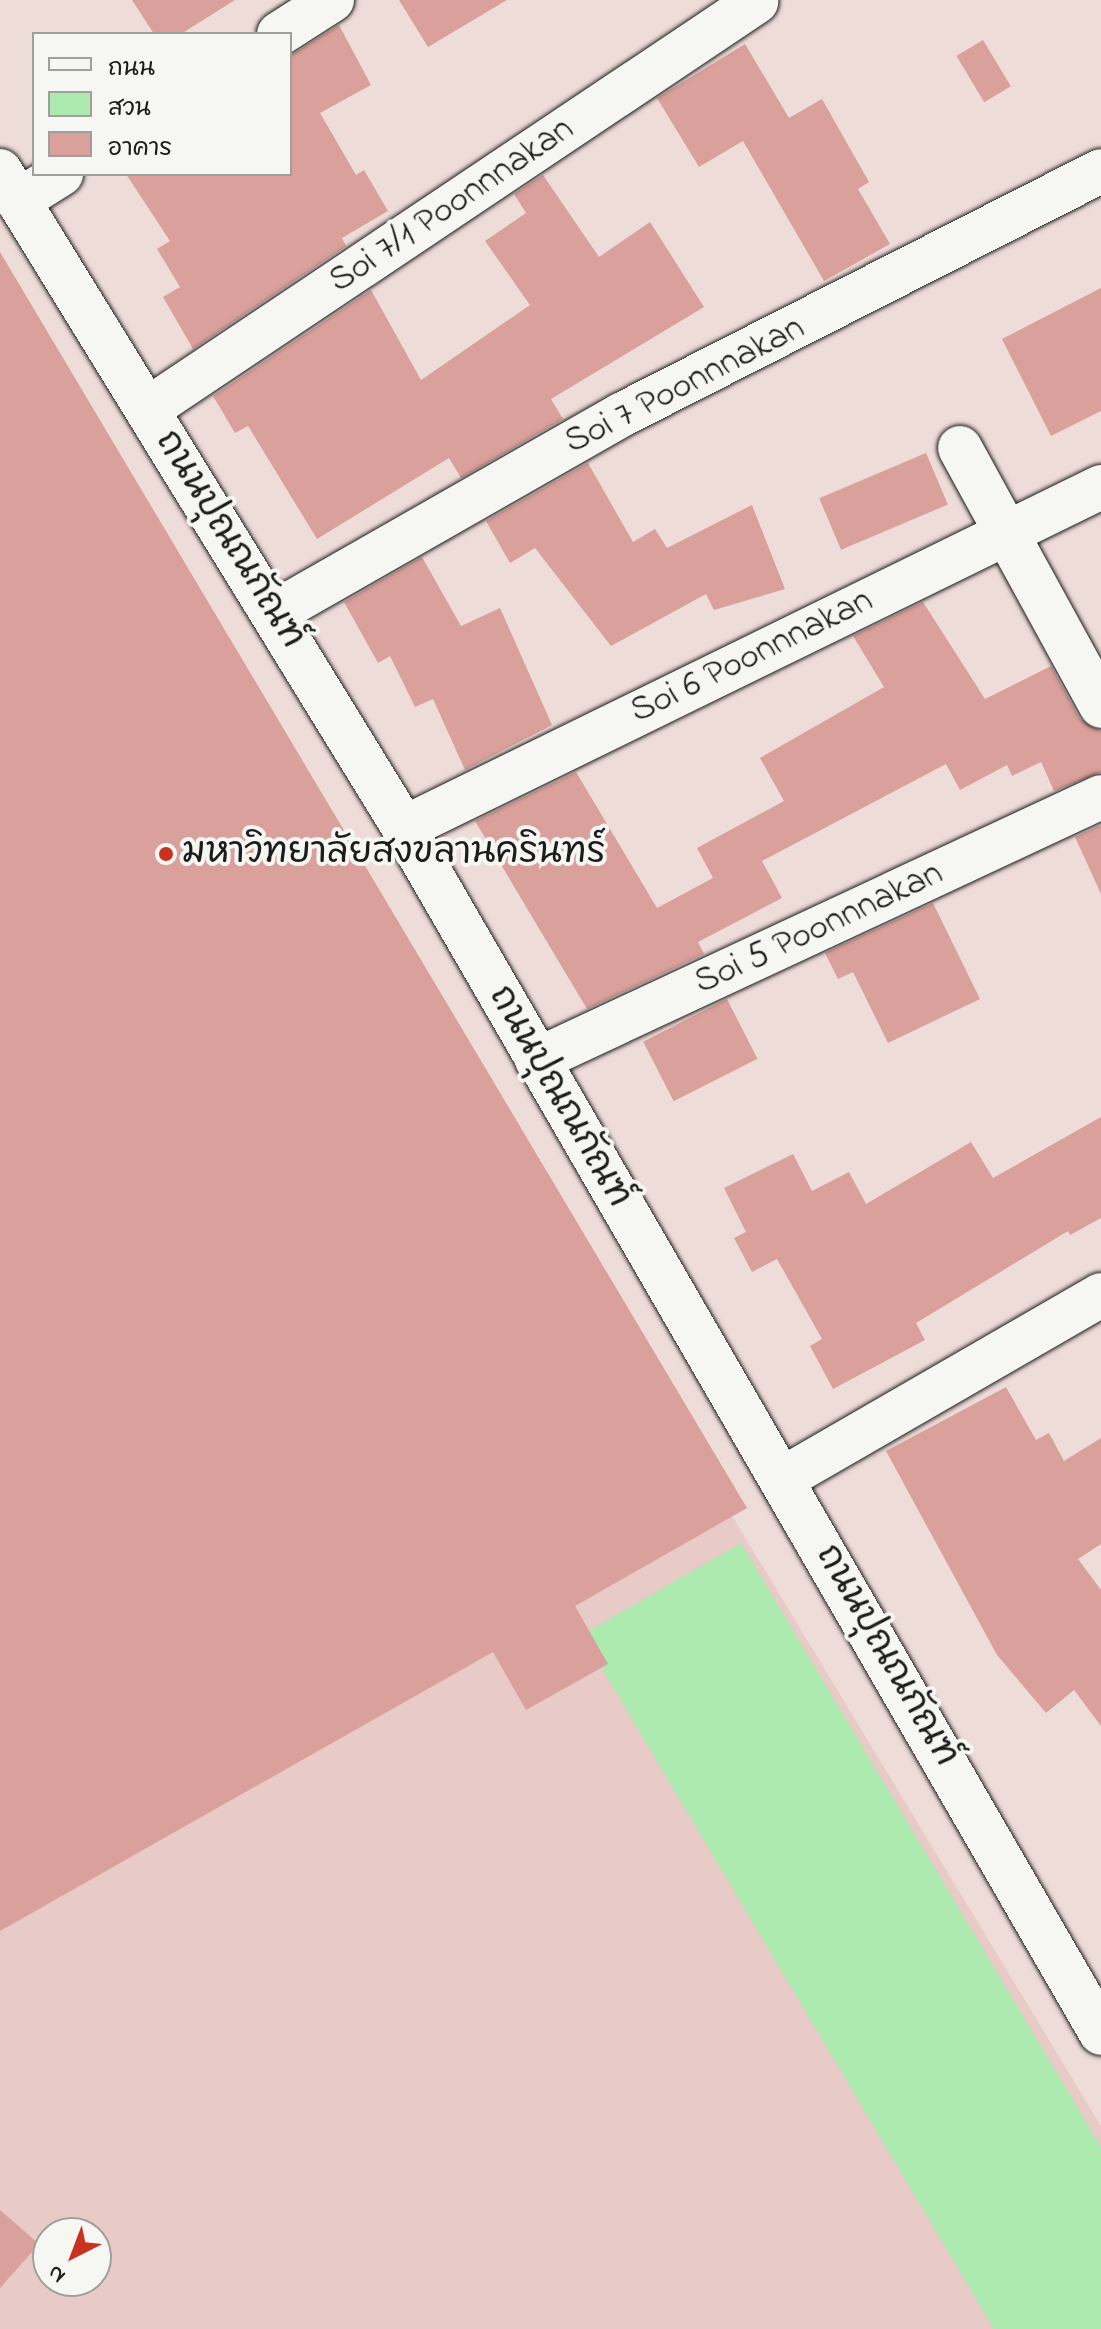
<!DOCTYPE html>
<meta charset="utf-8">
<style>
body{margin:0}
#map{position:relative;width:1101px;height:2329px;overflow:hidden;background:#eedcd8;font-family:"Indie Flower","Playpen Sans Thai",sans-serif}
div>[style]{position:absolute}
.built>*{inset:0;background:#e8cac6}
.green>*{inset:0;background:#adeab0}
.building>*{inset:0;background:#daa09b;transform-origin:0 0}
.roads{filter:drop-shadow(0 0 2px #1c1c1c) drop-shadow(0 0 2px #1c1c1c)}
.minor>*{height:44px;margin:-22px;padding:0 22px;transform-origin:22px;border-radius:22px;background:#f6f6f2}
.tertiary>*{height:44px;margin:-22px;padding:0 22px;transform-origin:22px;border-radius:22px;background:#f6f6f2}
.dots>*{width:22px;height:22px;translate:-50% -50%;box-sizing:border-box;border:4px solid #f6f6f2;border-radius:50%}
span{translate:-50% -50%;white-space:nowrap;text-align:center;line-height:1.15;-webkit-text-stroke:8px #f6f6f2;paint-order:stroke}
.street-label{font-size:36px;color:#1c1c1c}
.poi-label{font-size:36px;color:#1c1c1c}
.left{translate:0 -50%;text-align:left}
.legend{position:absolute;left:32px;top:32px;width:260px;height:144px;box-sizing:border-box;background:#f6f6f2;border:2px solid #9f9f9c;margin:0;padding:10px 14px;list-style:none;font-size:24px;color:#1c1c1c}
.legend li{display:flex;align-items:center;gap:16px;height:40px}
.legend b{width:40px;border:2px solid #9f9f9c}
.north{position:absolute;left:32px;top:2217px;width:80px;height:80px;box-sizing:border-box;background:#f6f6f2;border:2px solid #9f9f9c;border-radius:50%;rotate:222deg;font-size:22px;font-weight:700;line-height:32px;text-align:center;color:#1c1c1c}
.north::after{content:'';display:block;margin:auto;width:28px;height:36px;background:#c8321e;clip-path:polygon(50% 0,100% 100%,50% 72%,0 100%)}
</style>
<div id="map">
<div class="built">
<div style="clip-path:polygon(evenodd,0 306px,1101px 2126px,1101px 2329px,0 2329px,0 306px,48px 2233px,96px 2233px,96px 2281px,48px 2281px,48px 2233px)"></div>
</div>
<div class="green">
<div style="clip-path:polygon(741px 1543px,1101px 2147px,1101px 2329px,994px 2329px,582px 1635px)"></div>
</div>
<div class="building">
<div style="clip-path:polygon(132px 0,235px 0,181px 34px,154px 34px)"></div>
<div style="clip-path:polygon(399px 0,507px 0,428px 47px)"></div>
<div style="clip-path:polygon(339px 25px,371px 85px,320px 113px,356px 175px,364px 170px,388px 211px,342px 238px,346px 246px,193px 349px,163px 297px,180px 287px,157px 249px,170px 241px,126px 174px,290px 174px,290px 56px)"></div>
<div style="left:983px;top:40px;width:54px;height:31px;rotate:59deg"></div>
<div style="clip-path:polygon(745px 44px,789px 118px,822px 99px,869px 182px,858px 189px,890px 244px,824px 281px,743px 141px,699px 167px,657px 98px)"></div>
<div style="clip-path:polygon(543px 175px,599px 257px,650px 222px,704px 307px,551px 399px,563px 419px,461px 478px,449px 458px,317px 539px,248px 426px,235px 433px,213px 396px,371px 290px,421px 380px,530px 305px,485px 241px,526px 213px,514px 194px)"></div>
<div style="clip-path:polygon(0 252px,747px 1508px,575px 1606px,608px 1664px,526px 1710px,493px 1652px,0 1931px)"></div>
<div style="clip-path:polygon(1101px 288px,1101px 411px,1051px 436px,1002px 339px)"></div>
<div style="left:926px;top:453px;width:56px;height:116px;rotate:67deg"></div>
<div style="clip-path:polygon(588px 463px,633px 542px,655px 529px,667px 548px,752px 505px,785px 589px,714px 610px,706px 594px,611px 646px,535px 548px,510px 563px,486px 521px)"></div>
<div style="clip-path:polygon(422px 557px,461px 626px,500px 608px,552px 725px,465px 770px,433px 699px,415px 707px,390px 656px,378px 663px,344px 602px)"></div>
<div style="clip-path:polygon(923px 602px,985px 699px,1051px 666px,1080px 719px,1101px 731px,1101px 772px,1054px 791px,1041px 762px,1012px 776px,1007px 765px,960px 790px,946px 764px,762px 861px,782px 898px,698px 942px,704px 954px,587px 1009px,475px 821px,576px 772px,657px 908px,713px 878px,697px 848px,784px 801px,760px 758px,884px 687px,853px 636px)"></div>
<div style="clip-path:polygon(1101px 825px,1101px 894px,1075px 837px)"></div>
<div style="clip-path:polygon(933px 903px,980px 999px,888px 1043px,853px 972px,838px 979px,825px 953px)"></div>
<div style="left:727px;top:999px;width:67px;height:94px;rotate:63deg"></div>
<div style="clip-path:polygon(1101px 1117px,1101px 1218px,1070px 1235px,1068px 1231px,916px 1323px,925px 1340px,833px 1389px,810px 1346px,822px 1339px,777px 1259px,752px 1272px,734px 1238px,746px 1232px,724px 1188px,793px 1154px,812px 1191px,849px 1172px,866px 1204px,971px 1142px,993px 1178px)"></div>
<div style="clip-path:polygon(1006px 1387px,1036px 1440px,1049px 1433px,1064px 1461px,1101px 1438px,1101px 1544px,1078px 1559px,1101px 1590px,1101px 1726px,1074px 1690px,1046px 1713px,997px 1655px,886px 1451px)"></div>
<div style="clip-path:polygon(0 2210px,39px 2244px,0 2288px)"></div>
</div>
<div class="roads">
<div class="minor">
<div style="left:279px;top:34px;width:63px;rotate:-32.7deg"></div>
<div style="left:18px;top:201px;width:51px;rotate:-32.1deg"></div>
<div style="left:148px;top:409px;width:732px;rotate:-33.8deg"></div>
<div style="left:960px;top:448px;width:294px;rotate:61.3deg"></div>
<div style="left:274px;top:613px;width:400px;rotate:-29.7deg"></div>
<div style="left:621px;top:415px;width:538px;rotate:-26.95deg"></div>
<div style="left:404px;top:828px;width:776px;rotate:-26.07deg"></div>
<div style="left:537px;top:1060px;width:622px;rotate:-25deg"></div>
<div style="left:784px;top:1478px;width:366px;rotate:-30deg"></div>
</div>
<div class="tertiary">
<div style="left:0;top:171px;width:771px;rotate:58.41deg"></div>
<div style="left:404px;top:828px;width:1392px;rotate:59.95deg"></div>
</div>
</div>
<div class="dots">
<div style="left:166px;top:854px;background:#c8321e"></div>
</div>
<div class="street-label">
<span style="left:452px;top:206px;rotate:-34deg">Soi 7/1 Poonnnakan</span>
<span style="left:685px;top:386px;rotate:-27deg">Soi 7 Poonnnakan</span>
<span style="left:229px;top:540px;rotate:58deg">ถนนปุณณกัณฑ์</span>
<span style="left:752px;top:657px;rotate:-26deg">Soi 6 Poonnnakan</span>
<span style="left:819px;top:929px;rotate:-25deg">Soi 5 Poonnnakan</span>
<span style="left:559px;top:1097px;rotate:60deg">ถนนปุณณกัณฑ์</span>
<span style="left:886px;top:1656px;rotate:60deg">ถนนปุณณกัณฑ์</span>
</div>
<div class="poi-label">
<span class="left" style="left:182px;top:854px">มหาวิทยาลัยสงขลานครินทร์</span>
</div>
<ul class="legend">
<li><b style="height:10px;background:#f6f6f2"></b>ถนน</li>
<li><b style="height:22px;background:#adeab0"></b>สวน</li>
<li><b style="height:22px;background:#daa09b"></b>อาคาร</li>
</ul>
<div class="north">N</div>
</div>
